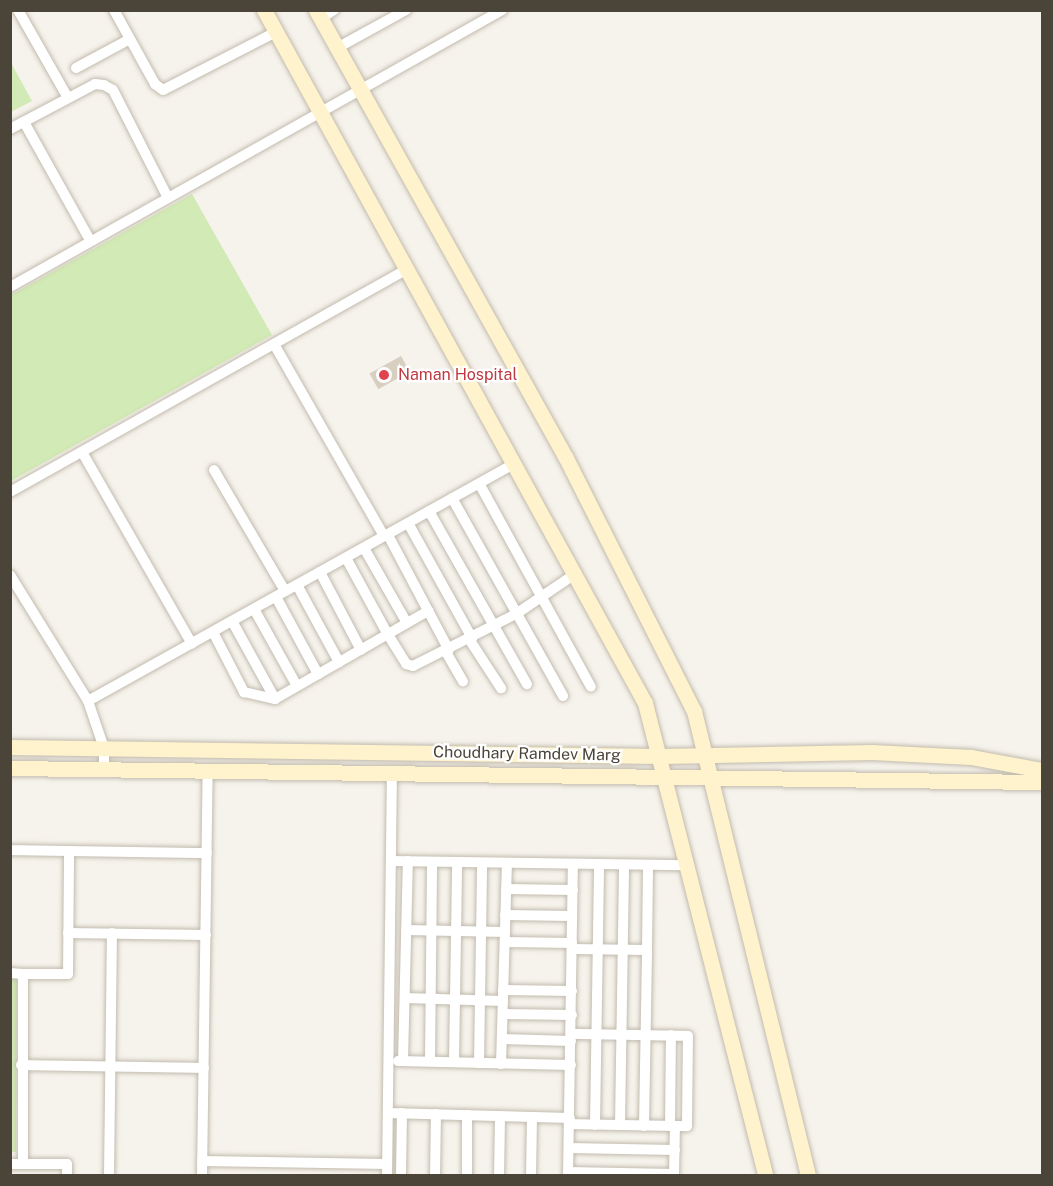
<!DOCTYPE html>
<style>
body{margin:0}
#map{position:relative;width:1053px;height:1186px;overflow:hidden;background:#f6f3ec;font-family:"Public Sans",sans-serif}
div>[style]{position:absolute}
.green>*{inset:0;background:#d2eab5}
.building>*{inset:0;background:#d8cfc1;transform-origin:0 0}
.roads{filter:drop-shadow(0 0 2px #c2bbae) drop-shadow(0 0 2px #c2bbae)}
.street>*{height:10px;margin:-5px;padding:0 5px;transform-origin:5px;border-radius:5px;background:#fff}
.secondary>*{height:15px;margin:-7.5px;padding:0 7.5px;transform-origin:7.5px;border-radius:7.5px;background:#fff3cd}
.dots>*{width:16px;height:16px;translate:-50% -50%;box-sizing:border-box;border:3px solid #fff;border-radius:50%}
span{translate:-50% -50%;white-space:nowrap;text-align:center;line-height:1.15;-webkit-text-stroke:4.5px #fff;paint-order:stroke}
.health-label{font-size:16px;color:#be3a42}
.left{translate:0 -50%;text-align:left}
.street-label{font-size:16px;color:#4b4439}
.frame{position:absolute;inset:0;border:12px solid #4b4439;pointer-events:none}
</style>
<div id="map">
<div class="green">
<div style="clip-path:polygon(10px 61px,32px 101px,11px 112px,10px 112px)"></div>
<div style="clip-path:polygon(192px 194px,272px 335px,11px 481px,11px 295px)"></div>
<div style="clip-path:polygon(10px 975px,17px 975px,16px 1152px,11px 1152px)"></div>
</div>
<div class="building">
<div style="left:401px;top:356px;width:18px;height:36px;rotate:61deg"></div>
</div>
<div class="roads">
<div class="street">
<div style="left:18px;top:10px;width:101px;rotate:60.4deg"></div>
<div style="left:114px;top:10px;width:85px;rotate:61deg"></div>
<div style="left:155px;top:84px;width:10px;rotate:37deg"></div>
<div style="left:163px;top:90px;width:127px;rotate:-27.2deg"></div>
<div style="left:320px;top:19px;width:17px;rotate:-33deg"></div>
<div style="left:337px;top:48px;width:79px;rotate:-28.8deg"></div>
<div style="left:76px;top:68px;width:61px;rotate:-28.2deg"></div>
<div style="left:24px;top:122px;width:135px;rotate:60.8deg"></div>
<div style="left:10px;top:129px;width:96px;rotate:-27.9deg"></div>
<div style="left:95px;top:84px;width:9px;rotate:6deg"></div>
<div style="left:104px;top:85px;width:10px;rotate:29deg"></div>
<div style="left:113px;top:90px;width:121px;rotate:63deg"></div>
<div style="left:10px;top:287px;width:565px;rotate:-29.38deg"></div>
<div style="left:274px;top:344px;width:221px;rotate:60.2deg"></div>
<div style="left:82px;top:452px;width:221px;rotate:60.2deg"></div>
<div style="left:214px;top:470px;width:140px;rotate:59.6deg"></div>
<div style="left:480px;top:485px;width:230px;rotate:61.2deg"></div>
<div style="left:10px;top:492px;width:454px;rotate:-29.3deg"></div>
<div style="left:452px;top:498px;width:227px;rotate:60.7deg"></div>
<div style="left:429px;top:511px;width:199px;rotate:60.5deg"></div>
<div style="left:408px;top:523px;width:132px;rotate:60.9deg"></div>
<div style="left:388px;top:535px;width:130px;rotate:62.1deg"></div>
<div style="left:364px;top:548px;width:86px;rotate:60.2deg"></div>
<div style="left:346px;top:558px;width:85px;rotate:61.3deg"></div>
<div style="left:387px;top:633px;width:36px;rotate:58deg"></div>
<div style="left:406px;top:664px;width:7px;rotate:16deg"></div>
<div style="left:413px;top:666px;width:115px;rotate:-26.8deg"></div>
<div style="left:516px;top:614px;width:68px;rotate:-34.2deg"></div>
<div style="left:320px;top:572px;width:88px;rotate:62.3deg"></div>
<div style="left:10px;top:575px;width:148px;rotate:58.2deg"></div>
<div style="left:88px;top:701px;width:50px;rotate:71.2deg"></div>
<div style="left:104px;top:748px;width:21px;rotate:90deg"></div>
<div style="left:297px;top:585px;width:88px;rotate:61.4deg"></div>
<div style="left:276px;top:597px;width:88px;rotate:61.4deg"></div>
<div style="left:254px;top:609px;width:88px;rotate:60.8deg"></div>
<div style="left:232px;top:621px;width:89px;rotate:61.1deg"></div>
<div style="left:213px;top:632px;width:68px;rotate:62.7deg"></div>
<div style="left:244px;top:692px;width:32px;rotate:13deg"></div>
<div style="left:275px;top:699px;width:177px;rotate:-29.9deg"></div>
<div style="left:469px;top:639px;width:59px;rotate:56.9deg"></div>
<div style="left:446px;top:652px;width:34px;rotate:60deg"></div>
<div style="left:88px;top:701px;width:487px;rotate:-29.1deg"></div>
<div style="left:10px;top:850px;width:197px;rotate:0.9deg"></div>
<div style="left:391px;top:861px;width:297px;rotate:0.8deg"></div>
<div style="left:506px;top:889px;width:67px;rotate:0.9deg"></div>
<div style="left:505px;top:915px;width:67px;rotate:0.9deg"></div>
<div style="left:406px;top:930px;width:99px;rotate:1.2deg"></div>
<div style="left:68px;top:933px;width:138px;rotate:0.8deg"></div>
<div style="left:505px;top:942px;width:67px;rotate:0.9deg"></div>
<div style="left:572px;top:949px;width:75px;rotate:0.8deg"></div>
<div style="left:647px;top:950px;width:85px;rotate:-89.3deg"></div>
<div style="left:10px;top:973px;width:13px;rotate:4deg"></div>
<div style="left:23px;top:974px;width:190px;rotate:90deg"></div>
<div style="left:23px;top:1164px;width:13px;rotate:180deg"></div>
<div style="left:23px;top:974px;width:45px"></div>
<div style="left:68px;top:974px;width:122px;rotate:-89.5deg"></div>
<div style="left:503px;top:990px;width:69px;rotate:0.8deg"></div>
<div style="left:405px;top:998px;width:98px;rotate:1.8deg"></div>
<div style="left:503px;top:1014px;width:69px;rotate:0.8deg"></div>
<div style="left:502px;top:1039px;width:69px;rotate:1.7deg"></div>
<div style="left:398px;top:1061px;width:173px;rotate:1.3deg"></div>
<div style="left:403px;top:1061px;width:200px;rotate:-88.6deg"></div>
<div style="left:430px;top:1061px;width:199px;rotate:-89.4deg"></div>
<div style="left:454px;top:1062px;width:200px;rotate:-89.1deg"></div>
<div style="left:479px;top:1063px;width:200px;rotate:-89.1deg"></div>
<div style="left:501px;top:1064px;width:201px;rotate:-88.3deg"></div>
<div style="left:21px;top:1065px;width:183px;rotate:0.9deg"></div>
<div style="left:388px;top:1113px;width:182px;rotate:1.6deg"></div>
<div style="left:570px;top:1124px;width:117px;rotate:1deg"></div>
<div style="left:687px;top:1126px;width:90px;rotate:-89.4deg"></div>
<div style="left:688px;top:1036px;width:117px;rotate:-179deg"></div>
<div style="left:595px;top:1125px;width:260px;rotate:-89.1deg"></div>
<div style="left:620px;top:1125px;width:260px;rotate:-89.1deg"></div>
<div style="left:644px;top:1126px;width:176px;rotate:-89deg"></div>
<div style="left:670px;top:1126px;width:91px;rotate:-89.4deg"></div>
<div style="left:569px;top:1148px;width:106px;rotate:1.1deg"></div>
<div style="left:202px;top:1161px;width:185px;rotate:0.9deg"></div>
<div style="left:23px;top:1164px;width:44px"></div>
<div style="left:67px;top:1164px;width:12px;rotate:90deg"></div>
<div style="left:568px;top:1172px;width:106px;rotate:1.1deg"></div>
<div style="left:109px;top:1176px;width:243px;rotate:-89.3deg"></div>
<div style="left:202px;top:1176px;width:406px;rotate:-89.2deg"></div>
<div style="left:387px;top:1176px;width:404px;rotate:-89.3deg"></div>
<div style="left:401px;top:1176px;width:63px;rotate:-89.1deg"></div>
<div style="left:435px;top:1176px;width:62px;rotate:-89.1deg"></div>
<div style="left:467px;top:1176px;width:61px;rotate:-90deg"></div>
<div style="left:499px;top:1176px;width:60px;rotate:-89deg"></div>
<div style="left:531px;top:1176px;width:59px;rotate:-89deg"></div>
<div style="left:568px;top:1176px;width:312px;rotate:-89.1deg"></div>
<div style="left:674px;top:1176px;width:50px;rotate:-88.9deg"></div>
</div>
<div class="secondary">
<div style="left:264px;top:10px;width:791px;rotate:61.2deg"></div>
<div style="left:645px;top:703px;width:488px;rotate:75.7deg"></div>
<div style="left:316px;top:10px;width:513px;rotate:60.84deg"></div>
<div style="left:566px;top:458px;width:284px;rotate:63.2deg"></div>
<div style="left:694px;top:711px;width:479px;rotate:76.2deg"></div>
<div style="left:10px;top:747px;width:651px;rotate:0.79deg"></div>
<div style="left:661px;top:756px;width:211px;rotate:-1.1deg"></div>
<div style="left:872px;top:752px;width:99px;rotate:2.9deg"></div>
<div style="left:971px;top:757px;width:72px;rotate:10.4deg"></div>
<div style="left:10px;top:768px;width:1032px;rotate:0.78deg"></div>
</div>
</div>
<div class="dots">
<div style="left:384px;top:375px;background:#e0444e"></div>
</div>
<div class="health-label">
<span class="left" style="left:398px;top:375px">Naman Hospital</span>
</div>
<div class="street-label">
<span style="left:527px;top:754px;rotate:1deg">Choudhary Ramdev Marg</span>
</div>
<div class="frame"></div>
</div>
